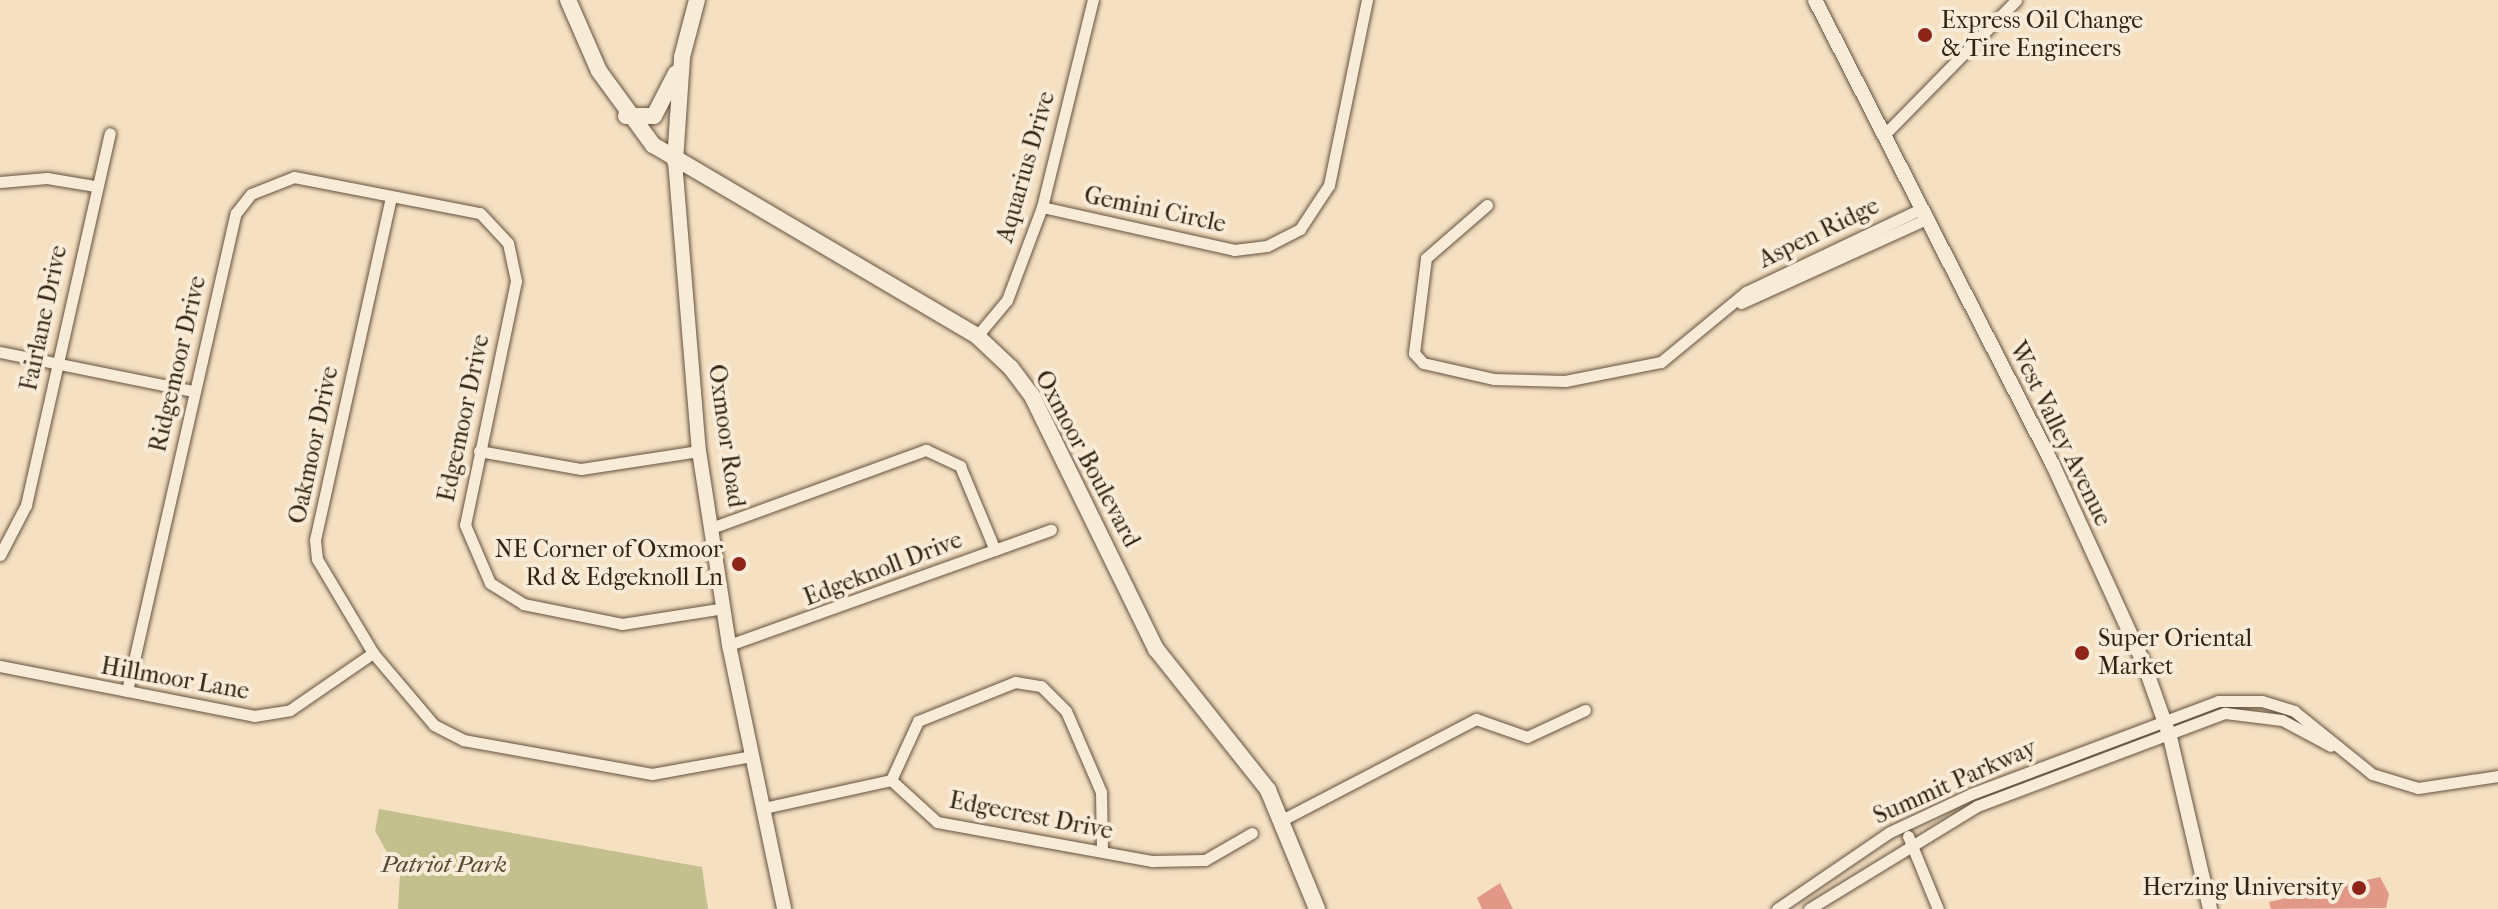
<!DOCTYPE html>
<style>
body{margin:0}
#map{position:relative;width:2498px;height:909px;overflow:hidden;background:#f5e0c2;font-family:"IM FELL French Canon",serif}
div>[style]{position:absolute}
.green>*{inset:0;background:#c4c08e}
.building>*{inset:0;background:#e29886}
.roads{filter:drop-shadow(0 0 2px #64523f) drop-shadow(0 0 2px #64523f)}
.minor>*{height:11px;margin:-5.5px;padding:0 5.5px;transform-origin:5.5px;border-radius:5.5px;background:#f8ebd7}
.tertiary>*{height:14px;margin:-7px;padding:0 7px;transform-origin:7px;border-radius:7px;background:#f8ebd7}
.secondary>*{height:16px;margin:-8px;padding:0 8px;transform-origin:8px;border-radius:8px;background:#f8ebd7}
.dots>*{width:22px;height:22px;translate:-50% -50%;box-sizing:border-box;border:4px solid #f8ebd7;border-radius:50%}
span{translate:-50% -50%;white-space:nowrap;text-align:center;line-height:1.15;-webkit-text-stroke:8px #f8ebd7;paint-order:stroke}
.poi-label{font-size:24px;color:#342313}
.left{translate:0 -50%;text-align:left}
.right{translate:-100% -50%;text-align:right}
.street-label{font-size:24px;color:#342313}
.park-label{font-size:24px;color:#584a32;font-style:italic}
</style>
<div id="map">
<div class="green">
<div style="clip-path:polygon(379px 809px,702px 867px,708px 909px,398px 909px,400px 875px,375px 831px)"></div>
</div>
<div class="building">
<div style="clip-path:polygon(2380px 877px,2389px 894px,2386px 908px,2271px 909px,2269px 902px)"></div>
<div style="clip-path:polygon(1500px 883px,1513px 909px,1482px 909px,1477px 898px)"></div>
</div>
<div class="roads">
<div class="minor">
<div style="left:1883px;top:136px;width:190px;rotate:-45.6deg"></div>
<div style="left:0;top:182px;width:47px;rotate:-4.9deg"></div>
<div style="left:47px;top:178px;width:49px;rotate:9.5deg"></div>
<div style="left:391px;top:197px;width:351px;rotate:102.5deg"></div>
<div style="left:315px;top:540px;width:19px;rotate:84deg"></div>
<div style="left:317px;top:559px;width:109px;rotate:59.2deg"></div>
<div style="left:373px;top:653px;width:94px;rotate:49.7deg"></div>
<div style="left:434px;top:725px;width:33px;rotate:27deg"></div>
<div style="left:463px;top:740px;width:192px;rotate:10.2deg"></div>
<div style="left:652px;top:774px;width:102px;rotate:-10.2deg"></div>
<div style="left:1487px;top:205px;width:81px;rotate:139deg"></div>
<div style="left:1426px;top:258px;width:96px;rotate:97.2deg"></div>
<div style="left:1414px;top:353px;width:13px;rotate:48deg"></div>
<div style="left:1423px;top:363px;width:73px;rotate:12.7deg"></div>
<div style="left:1494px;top:379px;width:71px;rotate:1.6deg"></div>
<div style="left:1565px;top:381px;width:98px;rotate:-11.2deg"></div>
<div style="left:1661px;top:362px;width:110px;rotate:-39.5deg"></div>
<div style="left:1746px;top:292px;width:194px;rotate:-25.4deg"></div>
<div style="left:1042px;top:207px;width:197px;rotate:12.6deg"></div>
<div style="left:1234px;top:250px;width:33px;rotate:-7deg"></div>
<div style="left:1267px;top:246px;width:37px;rotate:-27deg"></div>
<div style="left:1300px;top:229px;width:53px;rotate:-56.6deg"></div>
<div style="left:1329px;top:185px;width:189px;rotate:-78.4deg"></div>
<div style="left:1741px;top:303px;width:203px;rotate:-24.4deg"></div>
<div style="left:977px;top:336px;width:47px;rotate:-50.2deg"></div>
<div style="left:1007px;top:300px;width:99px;rotate:-69.4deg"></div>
<div style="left:1042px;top:207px;width:213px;rotate:-76.2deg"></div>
<div style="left:0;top:352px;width:197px;rotate:11.4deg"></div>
<div style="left:479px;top:451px;width:104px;rotate:10deg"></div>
<div style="left:581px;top:469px;width:119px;rotate:-8.7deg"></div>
<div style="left:714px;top:527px;width:226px;rotate:-20deg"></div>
<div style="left:926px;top:450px;width:38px;rotate:25deg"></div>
<div style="left:960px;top:466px;width:91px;rotate:67.4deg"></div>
<div style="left:0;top:555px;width:56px;rotate:-62.5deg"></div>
<div style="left:26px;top:505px;width:381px;rotate:-77.3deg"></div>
<div style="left:729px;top:645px;width:342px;rotate:-19.7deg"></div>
<div style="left:0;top:666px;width:259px;rotate:11.1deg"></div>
<div style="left:254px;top:716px;width:36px;rotate:-9deg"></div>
<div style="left:290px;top:710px;width:101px;rotate:-34.5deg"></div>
<div style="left:127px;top:691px;width:490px;rotate:-77.2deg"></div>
<div style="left:236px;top:213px;width:24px;rotate:-52deg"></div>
<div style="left:251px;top:194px;width:46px;rotate:-21.6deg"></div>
<div style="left:294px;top:177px;width:189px;rotate:11deg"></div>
<div style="left:480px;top:213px;width:41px;rotate:47deg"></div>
<div style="left:508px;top:243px;width:39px;rotate:78deg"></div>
<div style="left:516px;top:281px;width:249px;rotate:101.8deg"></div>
<div style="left:465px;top:525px;width:63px;rotate:66.7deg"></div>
<div style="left:490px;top:583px;width:39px;rotate:32deg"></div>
<div style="left:523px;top:604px;width:101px;rotate:11.4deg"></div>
<div style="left:622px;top:624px;width:103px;rotate:-8.9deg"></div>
<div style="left:891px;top:780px;width:62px;rotate:42.4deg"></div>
<div style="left:937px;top:822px;width:219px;rotate:10.3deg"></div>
<div style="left:1152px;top:861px;width:53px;rotate:-1.1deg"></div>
<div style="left:1205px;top:860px;width:54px;rotate:-29.9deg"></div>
<div style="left:891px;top:780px;width:65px;rotate:-65.4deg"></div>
<div style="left:918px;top:721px;width:105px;rotate:-21.9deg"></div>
<div style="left:1015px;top:682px;width:26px;rotate:9deg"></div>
<div style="left:1041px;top:686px;width:35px;rotate:45deg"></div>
<div style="left:1066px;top:711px;width:88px;rotate:66.6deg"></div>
<div style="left:1101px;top:792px;width:59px;rotate:89deg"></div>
<div style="left:764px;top:808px;width:130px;rotate:-12.4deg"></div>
<div style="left:1282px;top:820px;width:219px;rotate:-27.5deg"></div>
<div style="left:1476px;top:719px;width:54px;rotate:19.4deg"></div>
<div style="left:1527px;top:737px;width:64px;rotate:-25deg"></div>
<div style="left:1908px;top:836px;width:79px;rotate:67.7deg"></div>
<div style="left:1777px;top:909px;width:137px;rotate:-34.3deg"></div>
<div style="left:1890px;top:832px;width:89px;rotate:-25.1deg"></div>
<div style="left:1971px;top:794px;width:264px;rotate:-20.6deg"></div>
<div style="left:2218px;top:701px;width:44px"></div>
<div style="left:2262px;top:701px;width:34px;rotate:17deg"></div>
<div style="left:2294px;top:711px;width:100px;rotate:38.9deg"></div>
<div style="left:2372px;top:774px;width:48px;rotate:16.9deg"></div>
<div style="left:2418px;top:788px;width:81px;rotate:-8.5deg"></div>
<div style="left:1809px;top:909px;width:197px;rotate:-31.5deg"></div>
<div style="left:1977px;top:806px;width:265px;rotate:-20.6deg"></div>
<div style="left:2225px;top:713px;width:57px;rotate:7deg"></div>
<div style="left:2282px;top:720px;width:55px;rotate:28deg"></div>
</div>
<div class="tertiary">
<div style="left:1815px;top:0;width:522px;rotate:62.9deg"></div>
<div style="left:2053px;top:465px;width:219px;rotate:65.4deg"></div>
<div style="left:2144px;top:664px;width:77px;rotate:70.4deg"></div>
<div style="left:2170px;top:737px;width:177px;rotate:76.9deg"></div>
<div style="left:675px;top:161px;width:291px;rotate:85.3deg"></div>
<div style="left:699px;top:451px;width:196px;rotate:81.2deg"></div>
<div style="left:729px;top:645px;width:270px;rotate:78.2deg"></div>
</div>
<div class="secondary">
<div style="left:568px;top:0;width:77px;rotate:66.4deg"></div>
<div style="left:599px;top:71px;width:92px;rotate:53.9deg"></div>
<div style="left:653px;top:145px;width:376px;rotate:30.5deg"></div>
<div style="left:977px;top:336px;width:47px;rotate:43.3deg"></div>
<div style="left:1011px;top:368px;width:35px;rotate:53deg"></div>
<div style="left:1032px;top:396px;width:282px;rotate:63.9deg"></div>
<div style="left:1156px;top:649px;width:180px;rotate:51.5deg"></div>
<div style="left:1268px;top:790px;width:129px;rotate:67.6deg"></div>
<div style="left:626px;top:116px;width:28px"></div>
<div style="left:654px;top:116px;width:48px;rotate:-62.9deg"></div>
<div style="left:675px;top:161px;width:104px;rotate:-86.1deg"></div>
<div style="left:682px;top:57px;width:59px;rotate:-75.3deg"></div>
</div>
</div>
<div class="dots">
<div style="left:1925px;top:35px;background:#8f2418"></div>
<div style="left:739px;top:564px;background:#8f2418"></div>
<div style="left:2082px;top:653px;background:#8f2418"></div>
<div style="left:2359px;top:888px;background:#8f2418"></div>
</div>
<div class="poi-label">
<span class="left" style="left:1941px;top:35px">Express Oil Change<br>&amp; Tire Engineers</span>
<span class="right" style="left:723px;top:564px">NE Corner of Oxmoor<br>Rd &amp; Edgeknoll Ln</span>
<span class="left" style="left:2098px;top:653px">Super Oriental<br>Market</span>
<span class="right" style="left:2343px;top:888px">Herzing University</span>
</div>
<div class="street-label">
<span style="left:1026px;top:167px;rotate:-74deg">Aquarius Drive</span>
<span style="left:1155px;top:210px;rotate:12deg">Gemini Circle</span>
<span style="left:1819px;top:233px;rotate:-26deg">Aspen Ridge</span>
<span style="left:44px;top:318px;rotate:-78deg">Fairlane Drive</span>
<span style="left:178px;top:364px;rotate:-77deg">Ridgemoor Drive</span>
<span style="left:464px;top:418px;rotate:-78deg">Edgemoor Drive</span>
<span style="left:2060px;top:434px;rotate:64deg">West Valley Avenue</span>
<span style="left:726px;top:436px;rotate:82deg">Oxmoor Road</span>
<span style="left:314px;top:445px;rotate:-78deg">Oakmoor Drive</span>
<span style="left:1087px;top:459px;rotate:62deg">Oxmoor Boulevard</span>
<span style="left:883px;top:569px;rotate:-21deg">Edgeknoll Drive</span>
<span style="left:175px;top:679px;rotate:10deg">Hillmoor Lane</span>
<span style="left:1955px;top:782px;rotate:-24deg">Summit Parkway</span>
<span style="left:1031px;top:816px;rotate:11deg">Edgecrest Drive</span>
</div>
<div class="park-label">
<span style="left:444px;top:865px">Patriot Park</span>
</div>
</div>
